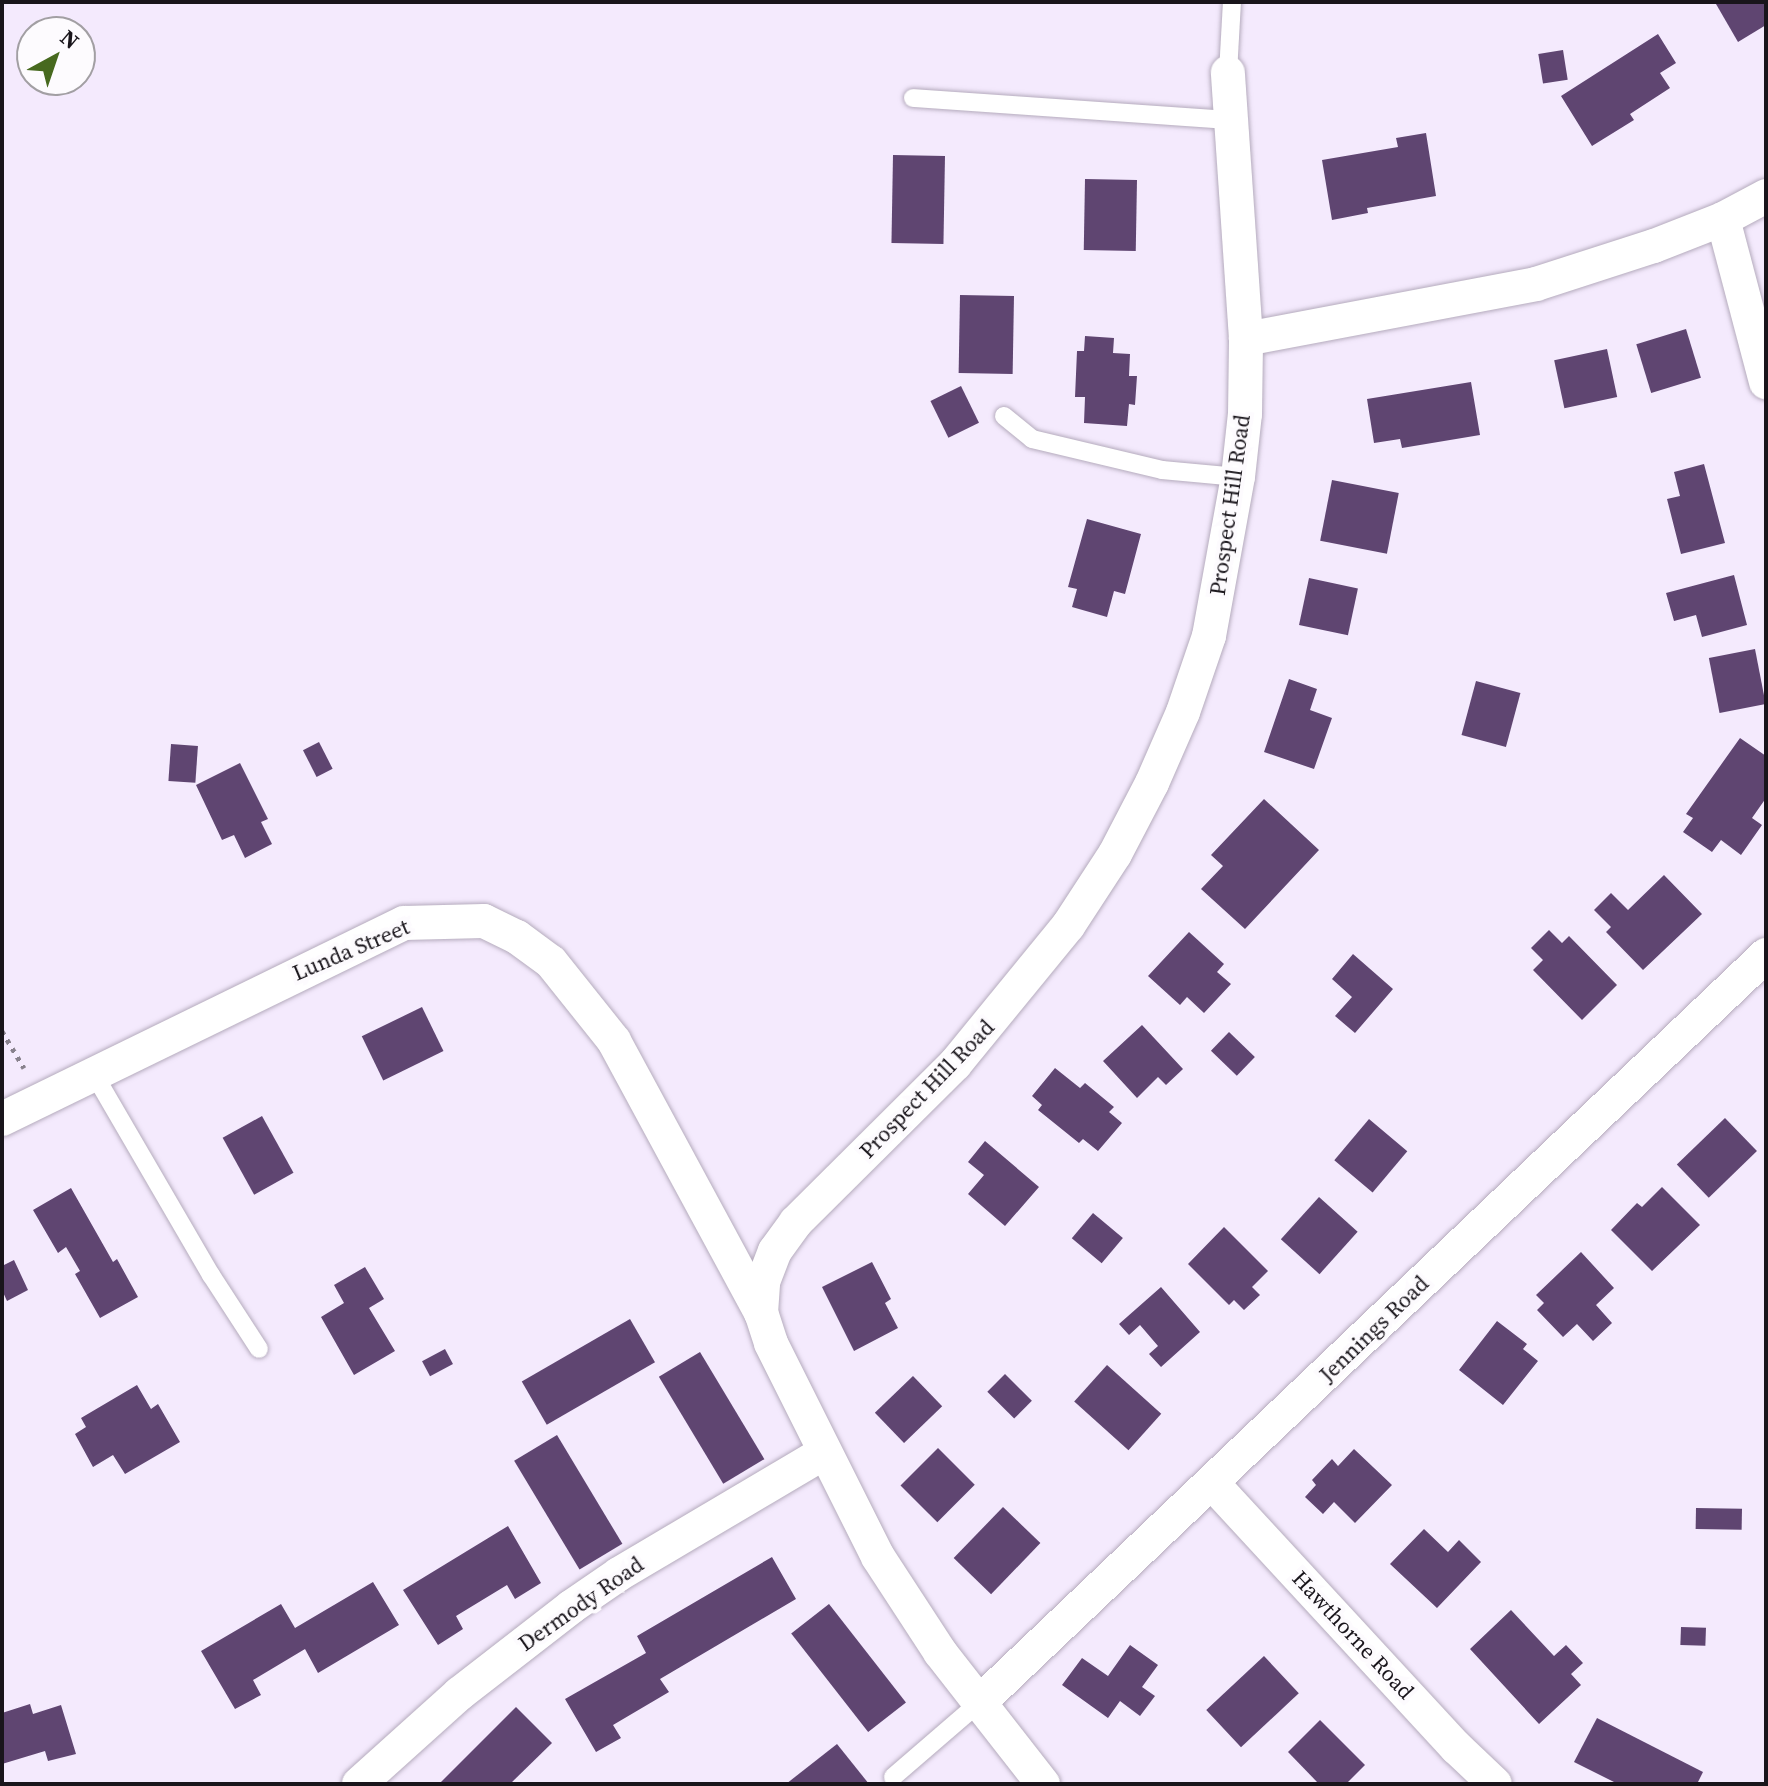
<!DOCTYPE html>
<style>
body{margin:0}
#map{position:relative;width:1768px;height:1786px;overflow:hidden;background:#f4eafd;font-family:"Source Serif 4",serif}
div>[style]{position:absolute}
.building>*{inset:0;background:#5f4571;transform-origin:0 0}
.path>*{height:5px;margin-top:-2.5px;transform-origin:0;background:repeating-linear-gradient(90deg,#88818d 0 4px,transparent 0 10px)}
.roads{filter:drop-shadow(0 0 2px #b5abbd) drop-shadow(0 0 2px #b5abbd)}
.lane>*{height:18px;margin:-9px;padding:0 9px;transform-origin:9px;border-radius:9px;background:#fff}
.street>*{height:34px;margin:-17px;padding:0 17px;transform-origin:17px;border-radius:17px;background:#fff}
span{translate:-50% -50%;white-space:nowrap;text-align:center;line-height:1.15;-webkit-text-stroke:8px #fdfbfe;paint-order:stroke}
.street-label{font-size:22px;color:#19151b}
.frame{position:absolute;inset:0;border:4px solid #19151b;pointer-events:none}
.north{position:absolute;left:16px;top:16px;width:80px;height:80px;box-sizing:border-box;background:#fdfbfe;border:2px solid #a29fa3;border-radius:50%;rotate:40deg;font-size:22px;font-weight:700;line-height:32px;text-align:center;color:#19151b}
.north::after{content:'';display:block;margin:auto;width:28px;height:36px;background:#47691f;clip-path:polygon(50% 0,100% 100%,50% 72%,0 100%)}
</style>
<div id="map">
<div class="building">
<div style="clip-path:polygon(1719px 2px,1766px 2px,1766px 25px,1738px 42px,1716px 4px)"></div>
<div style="clip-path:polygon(1658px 34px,1676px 63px,1660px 73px,1670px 88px,1630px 114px,1634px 120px,1592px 146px,1561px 96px)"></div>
<div style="left:1563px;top:50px;width:30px;height:25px;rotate:81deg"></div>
<div style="clip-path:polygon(1426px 133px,1436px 196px,1367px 208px,1368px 213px,1332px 220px,1322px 160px,1398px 147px,1396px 138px)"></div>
<div style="left:893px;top:155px;width:52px;height:88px;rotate:1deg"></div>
<div style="left:1085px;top:179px;width:52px;height:71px;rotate:1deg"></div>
<div style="left:960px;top:295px;width:54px;height:78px;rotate:1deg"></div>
<div style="left:1686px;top:329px;width:51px;height:52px;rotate:73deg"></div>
<div style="clip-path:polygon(1085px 336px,1114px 338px,1113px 353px,1130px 354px,1129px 376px,1137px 376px,1135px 405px,1129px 404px,1127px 426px,1084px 423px,1085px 397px,1075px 397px,1077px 351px,1084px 351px)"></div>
<div style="left:1607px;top:349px;width:49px;height:54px;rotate:78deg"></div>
<div style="clip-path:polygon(1471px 382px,1480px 435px,1402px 448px,1400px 439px,1374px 443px,1367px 399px)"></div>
<div style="left:961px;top:386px;width:41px;height:34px;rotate:64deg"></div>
<div style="clip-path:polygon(1704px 464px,1725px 543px,1681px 554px,1667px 499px,1680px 496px,1674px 472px)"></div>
<div style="left:1332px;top:480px;width:68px;height:62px;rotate:11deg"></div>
<div style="clip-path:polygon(1087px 519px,1141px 534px,1125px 594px,1114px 591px,1107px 617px,1072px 607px,1077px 589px,1068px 587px)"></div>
<div style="clip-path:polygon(1734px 575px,1747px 625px,1702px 637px,1696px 615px,1674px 621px,1666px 593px)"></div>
<div style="left:1309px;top:578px;width:50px;height:48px;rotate:12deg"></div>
<div style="left:1755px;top:649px;width:56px;height:47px;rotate:79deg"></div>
<div style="clip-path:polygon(1289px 679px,1317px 689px,1310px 710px,1332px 718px,1314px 769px,1264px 752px)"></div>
<div style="left:1476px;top:681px;width:46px;height:56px;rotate:15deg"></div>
<div style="clip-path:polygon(1740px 738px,1766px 756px,1766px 798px,1752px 818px,1762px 825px,1741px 855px,1721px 840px,1712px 852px,1683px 832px,1693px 818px,1686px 814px)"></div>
<div style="left:319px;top:742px;width:30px;height:18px;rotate:63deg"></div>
<div style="left:171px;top:744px;width:27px;height:37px;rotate:4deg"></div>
<div style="clip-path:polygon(240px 763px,268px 819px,261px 822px,272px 844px,245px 858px,234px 835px,222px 840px,196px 785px)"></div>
<div style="clip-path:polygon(1264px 799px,1319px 850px,1245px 929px,1201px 889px,1223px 866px,1211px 855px)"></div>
<div style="clip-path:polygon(1664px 875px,1702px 914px,1643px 970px,1606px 932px,1611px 927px,1594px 910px,1611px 893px,1628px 910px)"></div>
<div style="clip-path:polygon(1549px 930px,1562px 943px,1569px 936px,1617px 985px,1582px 1020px,1533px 970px,1543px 960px,1531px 948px)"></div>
<div style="clip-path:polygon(1189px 932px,1224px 964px,1217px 972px,1231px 984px,1204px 1013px,1187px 997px,1180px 1005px,1148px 976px)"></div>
<div style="clip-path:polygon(1353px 954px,1393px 989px,1355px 1033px,1335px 1016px,1352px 997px,1332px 979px)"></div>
<div style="left:422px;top:1007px;width:49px;height:67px;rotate:64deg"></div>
<div style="clip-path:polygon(1142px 1025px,1183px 1069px,1166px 1085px,1158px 1077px,1137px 1098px,1103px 1061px)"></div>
<div style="left:1229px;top:1032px;width:36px;height:26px;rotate:44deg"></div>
<div style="clip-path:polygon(1055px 1068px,1080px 1088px,1085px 1083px,1114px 1107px,1109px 1112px,1122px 1123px,1098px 1151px,1083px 1139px,1079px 1143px,1038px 1110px,1042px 1105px,1032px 1096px)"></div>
<div style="left:262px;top:1116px;width:65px;height:45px;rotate:61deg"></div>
<div style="left:1725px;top:1118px;width:46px;height:67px;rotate:46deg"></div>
<div style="left:1369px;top:1119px;width:50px;height:54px;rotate:40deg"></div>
<div style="clip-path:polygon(985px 1141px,1039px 1187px,1005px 1226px,968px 1194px,984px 1175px,968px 1162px)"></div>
<div style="clip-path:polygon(1662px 1187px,1700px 1225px,1652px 1271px,1611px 1230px,1637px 1203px,1642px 1207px)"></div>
<div style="clip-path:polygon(71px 1188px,113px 1262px,117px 1259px,138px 1297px,100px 1318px,75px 1274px,80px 1271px,66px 1247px,58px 1253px,33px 1210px)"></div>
<div style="left:1319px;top:1197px;width:52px;height:57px;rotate:42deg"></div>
<div style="left:1093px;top:1213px;width:39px;height:33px;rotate:40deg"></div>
<div style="clip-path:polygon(1224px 1227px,1268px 1271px,1252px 1287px,1260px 1295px,1244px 1310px,1234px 1300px,1229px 1305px,1188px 1264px)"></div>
<div style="clip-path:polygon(1581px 1252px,1614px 1288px,1596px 1305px,1612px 1323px,1593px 1341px,1577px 1324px,1563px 1337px,1537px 1310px,1544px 1303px,1536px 1295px)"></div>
<div style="clip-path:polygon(14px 1260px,28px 1290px,7px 1301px,2px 1290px,2px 1266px)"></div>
<div style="clip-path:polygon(872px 1262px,891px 1299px,885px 1303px,898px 1328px,854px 1351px,822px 1287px)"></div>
<div style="clip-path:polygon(365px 1267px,384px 1299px,369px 1308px,395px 1351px,354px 1375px,321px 1317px,344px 1303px,334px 1285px)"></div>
<div style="clip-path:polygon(1161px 1287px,1200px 1332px,1161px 1367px,1149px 1354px,1158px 1346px,1140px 1325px,1129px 1335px,1119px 1324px)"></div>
<div style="left:630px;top:1319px;width:50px;height:125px;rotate:60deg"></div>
<div style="clip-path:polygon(1497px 1321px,1527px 1344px,1523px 1349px,1538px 1361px,1503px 1405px,1459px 1370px)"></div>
<div style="left:445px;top:1349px;width:17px;height:26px;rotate:62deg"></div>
<div style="left:700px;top:1352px;width:125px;height:48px;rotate:59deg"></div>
<div style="left:1107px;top:1365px;width:73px;height:49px;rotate:42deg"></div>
<div style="left:1005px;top:1374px;width:38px;height:25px;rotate:45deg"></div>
<div style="left:913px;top:1376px;width:42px;height:53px;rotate:46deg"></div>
<div style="clip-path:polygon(137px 1385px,151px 1409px,158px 1404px,180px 1442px,125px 1474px,113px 1455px,93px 1467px,75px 1434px,86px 1427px,81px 1418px)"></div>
<div style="left:557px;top:1435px;width:127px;height:50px;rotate:59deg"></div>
<div style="left:938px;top:1448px;width:52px;height:53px;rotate:45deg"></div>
<div style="clip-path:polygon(1354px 1449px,1392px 1485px,1355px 1523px,1334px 1502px,1323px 1514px,1305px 1497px,1316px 1485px,1312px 1480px,1332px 1459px,1338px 1466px)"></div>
<div style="left:1003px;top:1507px;width:52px;height:71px;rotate:44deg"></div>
<div style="left:1696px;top:1508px;width:46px;height:21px;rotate:1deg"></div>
<div style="clip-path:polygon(508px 1526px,541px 1583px,515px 1599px,507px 1585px,456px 1616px,463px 1629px,438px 1645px,403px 1590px)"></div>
<div style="clip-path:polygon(1424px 1529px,1448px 1552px,1459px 1540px,1481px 1562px,1437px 1608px,1390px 1564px)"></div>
<div style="clip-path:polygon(772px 1557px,796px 1599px,660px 1679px,669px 1692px,613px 1725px,621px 1738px,596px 1752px,565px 1699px,646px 1653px,637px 1636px)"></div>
<div style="clip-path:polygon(373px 1582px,399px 1625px,318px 1673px,305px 1649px,253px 1680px,261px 1695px,235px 1709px,201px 1651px,281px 1604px,295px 1628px)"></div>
<div style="left:829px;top:1604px;width:125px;height:48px;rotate:52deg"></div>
<div style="clip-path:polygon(1511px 1610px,1554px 1656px,1566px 1645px,1583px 1663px,1571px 1674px,1581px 1685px,1539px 1724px,1470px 1649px)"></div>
<div style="left:1681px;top:1627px;width:25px;height:18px;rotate:2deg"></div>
<div style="clip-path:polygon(1130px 1645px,1158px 1665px,1142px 1687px,1155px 1696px,1140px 1716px,1120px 1701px,1108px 1718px,1062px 1685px,1082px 1658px,1108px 1676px)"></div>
<div style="left:1264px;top:1656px;width:51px;height:79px;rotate:47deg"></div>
<div style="clip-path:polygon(30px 1704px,33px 1714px,61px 1705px,76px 1754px,48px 1761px,45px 1751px,2px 1764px,2px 1713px)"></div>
<div style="clip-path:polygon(516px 1707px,552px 1743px,510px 1784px,439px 1784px)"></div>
<div style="clip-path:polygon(1597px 1718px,1703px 1772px,1697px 1784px,1618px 1784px,1574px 1762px)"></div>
<div style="clip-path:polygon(1320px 1720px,1365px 1765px,1346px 1784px,1319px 1784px,1288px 1752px)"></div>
<div style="clip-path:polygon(837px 1744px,869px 1784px,786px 1784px)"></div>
</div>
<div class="path">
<div style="left:2px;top:1031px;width:43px;rotate:59.3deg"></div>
</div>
<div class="roads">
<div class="lane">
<div style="left:1228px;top:73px;width:71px;rotate:-86.8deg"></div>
<div style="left:913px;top:98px;width:318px;rotate:4deg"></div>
<div style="left:1004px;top:416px;width:36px;rotate:39deg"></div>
<div style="left:1032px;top:439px;width:134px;rotate:13.4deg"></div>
<div style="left:1162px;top:470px;width:76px;rotate:5.3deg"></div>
<div style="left:94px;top:1074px;width:233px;rotate:59.8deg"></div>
<div style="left:211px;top:1275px;width:88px;rotate:57deg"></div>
<div style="left:893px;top:1777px;width:116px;rotate:-40.8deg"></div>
</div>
<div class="street">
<div style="left:1723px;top:219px;width:169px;rotate:75.2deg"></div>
<div style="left:1246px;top:339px;width:295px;rotate:-10.7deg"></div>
<div style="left:1536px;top:284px;width:124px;rotate:-17.9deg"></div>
<div style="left:1654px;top:246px;width:74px;rotate:-21.4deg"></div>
<div style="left:1723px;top:219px;width:49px;rotate:-28.1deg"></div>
<div style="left:2px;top:1119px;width:447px;rotate:-26deg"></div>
<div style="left:404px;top:923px;width:80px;rotate:-1.4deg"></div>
<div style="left:484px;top:921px;width:37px;rotate:26deg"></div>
<div style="left:517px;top:937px;width:42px;rotate:36.3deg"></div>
<div style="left:551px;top:962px;width:101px;rotate:51.4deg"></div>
<div style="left:614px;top:1041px;width:309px;rotate:61.6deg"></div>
<div style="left:1213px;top:1484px;width:359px;rotate:47.3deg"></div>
<div style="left:1457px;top:1748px;width:52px;rotate:43.5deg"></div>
<div style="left:981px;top:1701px;width:1083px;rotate:-43.54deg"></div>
<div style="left:359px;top:1784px;width:135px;rotate:-42deg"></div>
<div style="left:459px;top:1694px;width:142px;rotate:-37.8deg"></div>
<div style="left:571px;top:1607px;width:58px;rotate:-34.5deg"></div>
<div style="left:619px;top:1574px;width:239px;rotate:-30.6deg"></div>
<div style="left:1043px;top:1784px;width:167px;rotate:-128deg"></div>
<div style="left:940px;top:1652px;width:113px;rotate:-123.1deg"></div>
<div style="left:878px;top:1557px;width:239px;rotate:-116.6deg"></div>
<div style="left:771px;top:1343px;width:32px;rotate:-108deg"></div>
<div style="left:761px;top:1313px;width:31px;rotate:-86deg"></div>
<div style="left:763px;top:1282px;width:33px;rotate:-69deg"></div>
<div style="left:775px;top:1251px;width:36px;rotate:-54deg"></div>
<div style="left:796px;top:1222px;width:224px;rotate:-44.8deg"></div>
<div style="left:955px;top:1064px;width:178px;rotate:-50.7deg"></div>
<div style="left:1068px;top:926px;width:86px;rotate:-56.9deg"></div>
<div style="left:1115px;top:854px;width:80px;rotate:-62.5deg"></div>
<div style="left:1152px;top:783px;width:77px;rotate:-66.4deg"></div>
<div style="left:1183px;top:712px;width:80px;rotate:-71.1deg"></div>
<div style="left:1209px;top:636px;width:162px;rotate:-79.7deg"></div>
<div style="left:1238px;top:477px;width:63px;rotate:-83.7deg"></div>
<div style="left:1245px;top:414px;width:75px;rotate:-89.2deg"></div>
<div style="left:1246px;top:339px;width:267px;rotate:-93.9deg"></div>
</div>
</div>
<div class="street-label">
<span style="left:1230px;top:505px;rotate:-82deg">Prospect Hill Road</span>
<span style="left:351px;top:950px;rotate:-23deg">Lunda Street</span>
<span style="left:927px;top:1089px;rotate:-46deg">Prospect Hill Road</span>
<span style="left:1374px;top:1329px;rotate:-44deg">Jennings Road</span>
<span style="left:581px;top:1604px;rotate:-35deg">Dermody Road</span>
<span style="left:1353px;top:1635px;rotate:47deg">Hawthorne Road</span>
</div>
<div class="frame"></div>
<div class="north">N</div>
</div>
